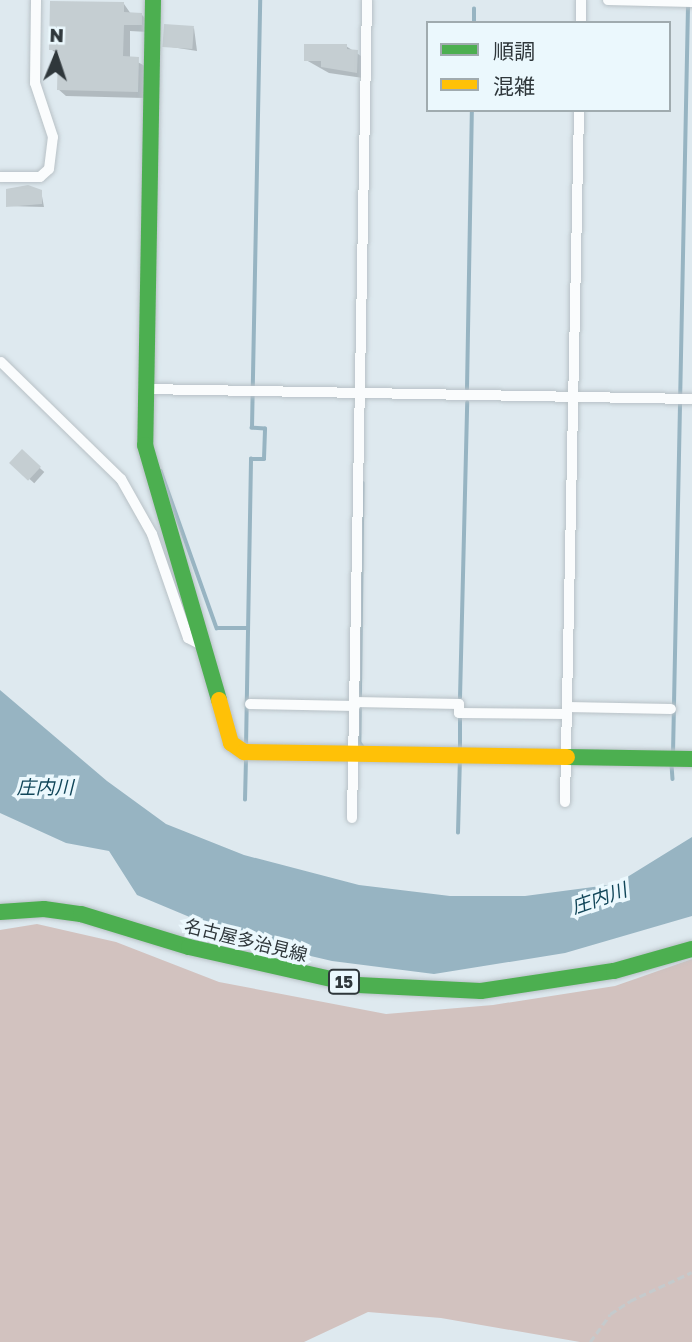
<!DOCTYPE html>
<meta charset="utf-8">
<style>
body{margin:0}
#map{position:relative;width:692px;height:1342px;overflow:hidden;background:#dee9ef;font-family:"Golos Text","Noto Sans JP",sans-serif}
div>[style]{position:absolute}
.forest>*{inset:0;background:#d2c2bf}
.water>*{inset:0;background:#97b4c2}
.shadow>*{inset:0;background:#0003;transform-origin:0 0}
.stream>*{height:3.5px;margin:-1.75px;padding:0 1.75px;transform-origin:1.75px;border-radius:1.75px;background:#97b4c2}
.building>*{inset:0;background:#c5ced2;transform-origin:0 0}
.path>*{height:2.5px;margin-top:-1.25px;transform-origin:0;background:repeating-linear-gradient(90deg,#c5cacc 0 7px,transparent 0 10.5px)}
.roads{filter:drop-shadow(0 0 2px #b8c1c6) drop-shadow(0 0 2px #b8c1c6)}
.street>*{height:10px;margin:-5px;padding:0 5px;transform-origin:5px;border-radius:5px;background:#fafcfd}
.fast>*{height:16px;margin:-8px;padding:0 8px;transform-origin:8px;border-radius:8px;background:#4caf50}
.slow>*{height:16px;margin:-8px;padding:0 8px;transform-origin:8px;border-radius:8px;background:#ffc107}
span{translate:-50% -50%;white-space:nowrap;text-align:center;line-height:1.15;-webkit-text-stroke:7px #ebf8fd;paint-order:stroke}
.shield-label span{padding:2px 5px;background:#ebf8fd;border:2px solid;border-radius:5px;-webkit-text-stroke-width:0}
.shield-label{font-size:16px;color:#2f373b;font-weight:700}
.street-label{font-size:18px;color:#2f373b}
.water-label{font-size:19px;color:#114659;font-style:italic}
.legend{position:absolute;left:426px;top:21px;width:245px;height:91px;box-sizing:border-box;background:#ebf8fd;border:2px solid #a0abaf;margin:0;padding:9px 12px;list-style:none;font-size:21px;color:#2f373b}
.legend li{display:flex;align-items:center;gap:14px;height:35px}
.legend b{width:35px;border:2px solid #a0abaf}
.north{position:absolute;left:21px;top:21px;width:70px;height:70px;-webkit-text-stroke:5px #ebf8fd;paint-order:stroke;rotate:2deg;font-size:19px;font-weight:700;line-height:28px;text-align:center;color:#2f373b}
.north::after{content:'';display:block;margin:auto;width:24px;height:32px;background:#2f373b;clip-path:polygon(50% 0,100% 100%,50% 72%,0 100%)}
</style>
<div id="map">
<div class="forest">
<div style="clip-path:polygon(37px 924px,116px 942px,219px 982px,386px 1014px,493px 1005px,615px 986px,692px 959px,692px 1342px,580px 1342px,441px 1318px,368px 1312px,304px 1342px,0 1342px,0 930px)"></div>
</div>
<div class="water">
<div style="clip-path:polygon(0 690px,107px 781px,166px 824px,244px 855px,359px 885px,450px 896px,525px 896px,616px 884px,692px 837px,692px 916px,565px 953px,434px 974px,332px 961px,247px 941px,137px 895px,109px 851px,66px 843px,0 813px)"></div>
</div>
<div class="shadow">
<div style="clip-path:polygon(124px 4px,131px 14px,142px 15px,149px 22px,148px 32px,130px 31px,130px 58px,145px 66px,144px 98px,66px 96px,58px 89px,59px 56px,51px 49px)"></div>
<div style="clip-path:polygon(194px 28px,197px 51px,165px 46px)"></div>
<div style="clip-path:polygon(346px 46px,364px 58px,363px 78px,329px 73px,306px 60px)"></div>
<div style="clip-path:polygon(41px 191px,44px 207px,8px 206px)"></div>
<div style="left:22px;top:452px;width:30px;height:15px;rotate:42deg"></div>
</div>
<div class="stream">
<div style="left:474px;top:23px;width:14px;rotate:-90deg"></div>
<div style="left:467px;top:389px;width:279px;rotate:-89deg"></div>
<div style="left:161px;top:471px;width:167px;rotate:70.4deg"></div>
<div style="left:217px;top:628px;width:31px"></div>
<div style="left:363px;top:483px;width:260px;rotate:90.7deg"></div>
<div style="left:360px;top:743px;width:6px;rotate:51deg"></div>
<div style="left:460px;top:698px;width:295px;rotate:-88.6deg"></div>
<div style="left:246px;top:747px;width:288px;rotate:-89deg"></div>
<div style="left:251px;top:459px;width:13px"></div>
<div style="left:264px;top:459px;width:30px;rotate:-88deg"></div>
<div style="left:265px;top:429px;width:13px;rotate:-176deg"></div>
<div style="left:252px;top:428px;width:428px;rotate:-88.9deg"></div>
<div style="left:460px;top:751px;width:33px;rotate:-90deg"></div>
<div style="left:673px;top:754px;width:748px;rotate:-88.85deg"></div>
<div style="left:672px;top:765px;width:14px;rotate:86deg"></div>
<div style="left:245px;top:800px;width:42px;rotate:-88.6deg"></div>
<div style="left:458px;top:833px;width:74px;rotate:-88.5deg"></div>
</div>
<div class="building">
<div style="clip-path:polygon(50px 1px,124px 2px,124px 12px,142px 13px,142px 25px,124px 25px,123px 56px,139px 57px,138px 92px,57px 90px,58px 50px,49px 50px)"></div>
<div style="left:164px;top:24px;width:30px;height:23px;rotate:4deg"></div>
<div style="clip-path:polygon(304px 44px,347px 44px,347px 49px,358px 50px,357px 73px,321px 67px,321px 61px,304px 61px)"></div>
<div style="clip-path:polygon(28px 185px,42px 190px,42px 204px,6px 207px,6px 189px)"></div>
<div style="left:22px;top:449px;width:26px;height:19px;rotate:43deg"></div>
</div>
<div class="path">
<div style="left:590px;top:1342px;width:34px;rotate:-54deg"></div>
<div style="left:610px;top:1314px;width:24px;rotate:-33deg"></div>
<div style="left:630px;top:1301px;width:68px;rotate:-25.1deg"></div>
</div>
<div class="roads">
<div class="street">
<div style="left:608px;top:0;width:84px;rotate:1.4deg"></div>
<div style="left:581px;top:23px;width:23px;rotate:-90deg"></div>
<div style="left:0;top:177px;width:40px"></div>
<div style="left:40px;top:177px;width:12px;rotate:-42deg"></div>
<div style="left:49px;top:169px;width:32px;rotate:-83deg"></div>
<div style="left:53px;top:137px;width:57px;rotate:-108.4deg"></div>
<div style="left:35px;top:83px;width:83px;rotate:-89.3deg"></div>
<div style="left:1px;top:362px;width:168px;rotate:44.3deg"></div>
<div style="left:121px;top:479px;width:63px;rotate:60.6deg"></div>
<div style="left:152px;top:534px;width:110px;rotate:70.9deg"></div>
<div style="left:188px;top:638px;width:16px;rotate:27deg"></div>
<div style="left:146px;top:389px;width:546px;rotate:1.05deg"></div>
<div style="left:355px;top:702px;width:104px;rotate:1.1deg"></div>
<div style="left:459px;top:704px;width:9px;rotate:90deg"></div>
<div style="left:459px;top:713px;width:108px;rotate:0.5deg"></div>
<div style="left:250px;top:704px;width:105px;rotate:1.1deg"></div>
<div style="left:567px;top:707px;width:104px;rotate:1.1deg"></div>
<div style="left:565px;top:802px;width:692px;rotate:-88.84deg"></div>
<div style="left:352px;top:818px;width:818px;rotate:-88.95deg"></div>
</div>
<div class="fast">
<div style="left:153px;top:0;width:445px;rotate:91deg"></div>
<div style="left:145px;top:445px;width:266px;rotate:73.8deg"></div>
<div style="left:567px;top:757px;width:125px;rotate:0.9deg"></div>
<div style="left:0;top:912px;width:44px;rotate:-3.9deg"></div>
<div style="left:44px;top:909px;width:37px;rotate:8deg"></div>
<div style="left:81px;top:914px;width:113px;rotate:17deg"></div>
<div style="left:189px;top:947px;width:173px;rotate:12.7deg"></div>
<div style="left:358px;top:985px;width:123px;rotate:2.8deg"></div>
<div style="left:481px;top:991px;width:134px;rotate:-8.6deg"></div>
<div style="left:614px;top:971px;width:81px;rotate:-15.8deg"></div>
</div>
<div class="slow">
<div style="left:219px;top:700px;width:45px;rotate:74.4deg"></div>
<div style="left:231px;top:743px;width:16px;rotate:35deg"></div>
<div style="left:244px;top:752px;width:323px;rotate:0.9deg"></div>
</div>
</div>
<div class="shield-label">
<span style="left:344px;top:982px">15</span>
</div>
<div class="street-label">
<span style="left:246px;top:940px;rotate:14deg">名古屋多治見線</span>
</div>
<div class="water-label">
<span style="left:45px;top:787px">庄内川</span>
<span style="left:599px;top:898px;rotate:-19deg">庄内川</span>
</div>
<ul class="legend">
<li><b style="height:9px;background:#4caf50"></b>順調</li>
<li><b style="height:9px;background:#ffc107"></b>混雑</li>
</ul>
<div class="north">N</div>
</div>
